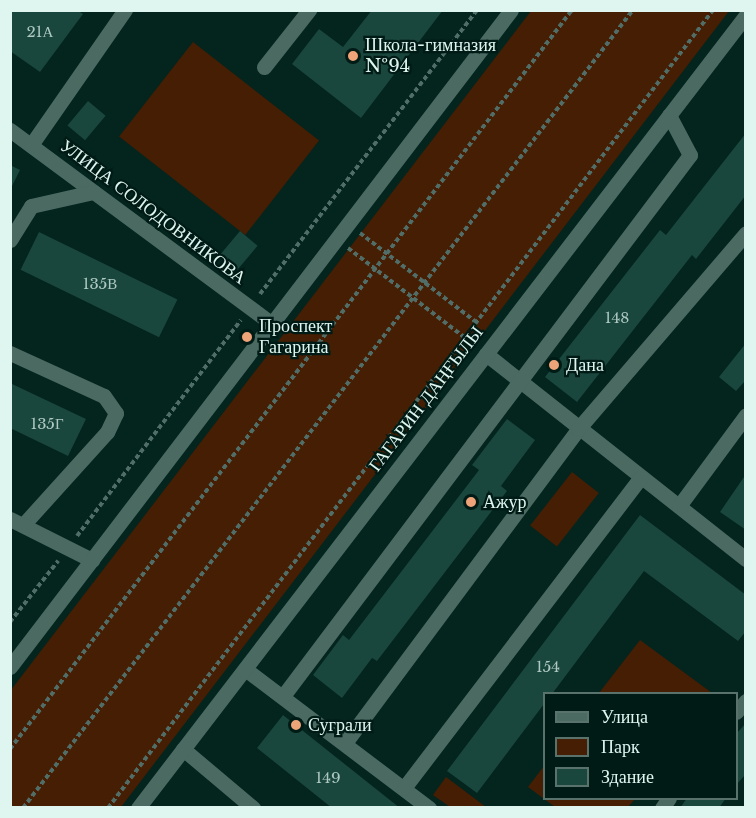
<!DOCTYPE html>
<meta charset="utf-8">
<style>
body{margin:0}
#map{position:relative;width:756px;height:818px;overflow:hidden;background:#04241e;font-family:"Libre Baskerville",serif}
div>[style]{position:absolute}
.green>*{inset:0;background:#461e03;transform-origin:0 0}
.building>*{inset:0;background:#19463d;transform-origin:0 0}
.path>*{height:4px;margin-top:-2px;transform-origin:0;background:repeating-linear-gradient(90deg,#506d67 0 4.5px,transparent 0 7.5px)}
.minor>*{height:15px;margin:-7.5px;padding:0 7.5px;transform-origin:7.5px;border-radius:7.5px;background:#4a6a62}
.dots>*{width:16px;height:16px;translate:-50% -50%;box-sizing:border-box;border:3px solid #001b15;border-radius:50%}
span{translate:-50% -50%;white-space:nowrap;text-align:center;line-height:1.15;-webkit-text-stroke:4.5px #001b15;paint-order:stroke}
.number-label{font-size:15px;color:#aec9c2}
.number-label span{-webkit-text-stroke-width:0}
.poi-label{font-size:18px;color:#dff5ef}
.left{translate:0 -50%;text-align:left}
.street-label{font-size:18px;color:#dff5ef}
.frame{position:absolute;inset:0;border:12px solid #dff5ef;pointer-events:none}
.legend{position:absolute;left:543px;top:692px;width:195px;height:108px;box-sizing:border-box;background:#001b15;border:2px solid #59726c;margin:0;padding:8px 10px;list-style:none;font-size:18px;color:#dff5ef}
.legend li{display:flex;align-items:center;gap:12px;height:30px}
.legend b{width:30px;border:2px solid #59726c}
</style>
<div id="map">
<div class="green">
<div style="clip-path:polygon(531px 11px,729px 11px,121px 807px,11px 807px,11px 690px)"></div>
<div style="left:193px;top:42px;width:160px;height:120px;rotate:38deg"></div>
<div style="left:572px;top:472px;width:34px;height:68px;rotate:38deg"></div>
<div style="clip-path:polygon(640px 640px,712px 693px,599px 693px)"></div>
<div style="clip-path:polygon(544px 766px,544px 798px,635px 799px,628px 807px,555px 807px,528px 787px)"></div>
<div style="clip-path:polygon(446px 777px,486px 807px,450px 807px,433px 795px)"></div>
</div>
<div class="building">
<div style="clip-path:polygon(10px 10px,77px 10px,83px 14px,40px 72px,10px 51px)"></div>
<div style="clip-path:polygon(372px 10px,443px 10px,361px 118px,292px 64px,319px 29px,343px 47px)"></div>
<div style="left:88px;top:101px;width:23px;height:32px;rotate:40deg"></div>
<div style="clip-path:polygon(746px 133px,746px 195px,696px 259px,692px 255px,577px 402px,545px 377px,660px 230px,666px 235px)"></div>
<div style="clip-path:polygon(10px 165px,20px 170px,10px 190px)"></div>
<div style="left:240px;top:231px;width:23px;height:32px;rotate:40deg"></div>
<div style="left:39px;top:232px;width:154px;height:42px;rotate:26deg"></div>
<div style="clip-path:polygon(746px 343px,746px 380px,736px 391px,719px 377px)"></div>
<div style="clip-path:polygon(10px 383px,86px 419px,68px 456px,10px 428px)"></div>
<div style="clip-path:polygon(507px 419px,535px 440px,501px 486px,507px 491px,377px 661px,372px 658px,342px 698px,313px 675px,343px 635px,349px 640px,479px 470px,472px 465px)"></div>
<div style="clip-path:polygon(746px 474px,746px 530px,720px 512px)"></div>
<div style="clip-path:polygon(640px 515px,746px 595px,746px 631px,738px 641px,644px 571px,552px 694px,544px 694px,544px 704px,477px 793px,447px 771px)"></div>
<div style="clip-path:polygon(283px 715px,400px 808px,332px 808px,257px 748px)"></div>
<div style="clip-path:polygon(746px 723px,746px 774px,736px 785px,736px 734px)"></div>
<div style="clip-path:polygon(687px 798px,726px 798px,719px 808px,680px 808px)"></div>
</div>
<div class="path">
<div style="left:360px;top:233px;width:146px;rotate:37.5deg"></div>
<div style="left:348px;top:248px;width:146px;rotate:37.5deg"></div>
<div style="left:260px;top:294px;width:357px;rotate:-52.6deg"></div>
<div style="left:77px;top:536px;width:271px;rotate:-52.8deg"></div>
<div style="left:10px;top:622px;width:78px;rotate:-51.8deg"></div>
<div style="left:10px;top:749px;width:928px;rotate:-52.75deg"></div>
<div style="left:23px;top:808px;width:1004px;rotate:-52.61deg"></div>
<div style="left:108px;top:808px;width:1001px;rotate:-52.83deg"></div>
</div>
<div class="minor">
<div style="left:264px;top:67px;width:73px;rotate:-51.7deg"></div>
<div style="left:10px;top:130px;width:326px;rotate:36.5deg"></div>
<div style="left:31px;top:145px;width:165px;rotate:-55.2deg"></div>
<div style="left:10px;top:240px;width:40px;rotate:-58deg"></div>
<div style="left:31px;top:206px;width:64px;rotate:-12.7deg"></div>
<div style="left:10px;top:353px;width:103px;rotate:24.6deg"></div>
<div style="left:104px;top:396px;width:21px;rotate:55deg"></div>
<div style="left:116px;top:413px;width:21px;rotate:115deg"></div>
<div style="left:107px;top:432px;width:125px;rotate:132.1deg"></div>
<div style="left:486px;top:354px;width:331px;rotate:38.3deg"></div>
<div style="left:679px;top:506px;width:113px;rotate:-53.6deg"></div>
<div style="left:10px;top:519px;width:92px;rotate:26.6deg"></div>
<div style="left:10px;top:667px;width:826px;rotate:-52.67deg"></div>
<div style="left:245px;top:669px;width:231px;rotate:37.1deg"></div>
<div style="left:283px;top:696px;width:677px;rotate:-53.05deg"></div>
<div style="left:690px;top:155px;width:45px;rotate:-117.7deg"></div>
<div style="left:736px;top:712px;width:15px;rotate:-48deg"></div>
<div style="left:345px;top:743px;width:391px;rotate:-53.4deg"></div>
<div style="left:578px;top:429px;width:258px;rotate:-49.4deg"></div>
<div style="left:183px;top:749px;width:92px;rotate:40.1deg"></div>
<div style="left:404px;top:788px;width:391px;rotate:-52.7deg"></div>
<div style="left:138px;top:808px;width:999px;rotate:-52.52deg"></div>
<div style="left:662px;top:808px;width:12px;rotate:-55deg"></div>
</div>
<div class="dots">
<div style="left:353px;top:56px;background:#efa378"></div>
<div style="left:247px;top:337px;background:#efa378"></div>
<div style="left:554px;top:365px;background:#efa378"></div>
<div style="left:471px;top:502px;background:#efa378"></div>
<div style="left:296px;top:725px;background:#efa378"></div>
</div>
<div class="number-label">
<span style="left:40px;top:32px">21А</span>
<span style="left:100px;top:284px">135В</span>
<span style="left:617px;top:318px">148</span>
<span style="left:47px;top:424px">135Г</span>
<span style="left:548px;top:667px">154</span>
<span style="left:328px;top:778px">149</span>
</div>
<div class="poi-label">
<span class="left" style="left:365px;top:56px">Школа-гимназия<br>№94</span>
<span class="left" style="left:259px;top:337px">Проспект<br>Гагарина</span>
<span class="left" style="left:566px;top:365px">Дана</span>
<span class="left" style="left:483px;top:502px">Ажур</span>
<span class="left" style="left:308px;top:725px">Суграли</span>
</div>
<div class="street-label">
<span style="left:153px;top:212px;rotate:37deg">УЛИЦА СОЛОДОВНИКОВА</span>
<span style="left:426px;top:399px;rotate:-53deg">ГАГАРИН ДАҢҒЫЛЫ</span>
</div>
<div class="frame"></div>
<ul class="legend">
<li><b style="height:8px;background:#4a6a62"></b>Улица</li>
<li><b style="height:16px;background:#461e03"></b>Парк</li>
<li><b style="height:16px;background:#19463d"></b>Здание</li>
</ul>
</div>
